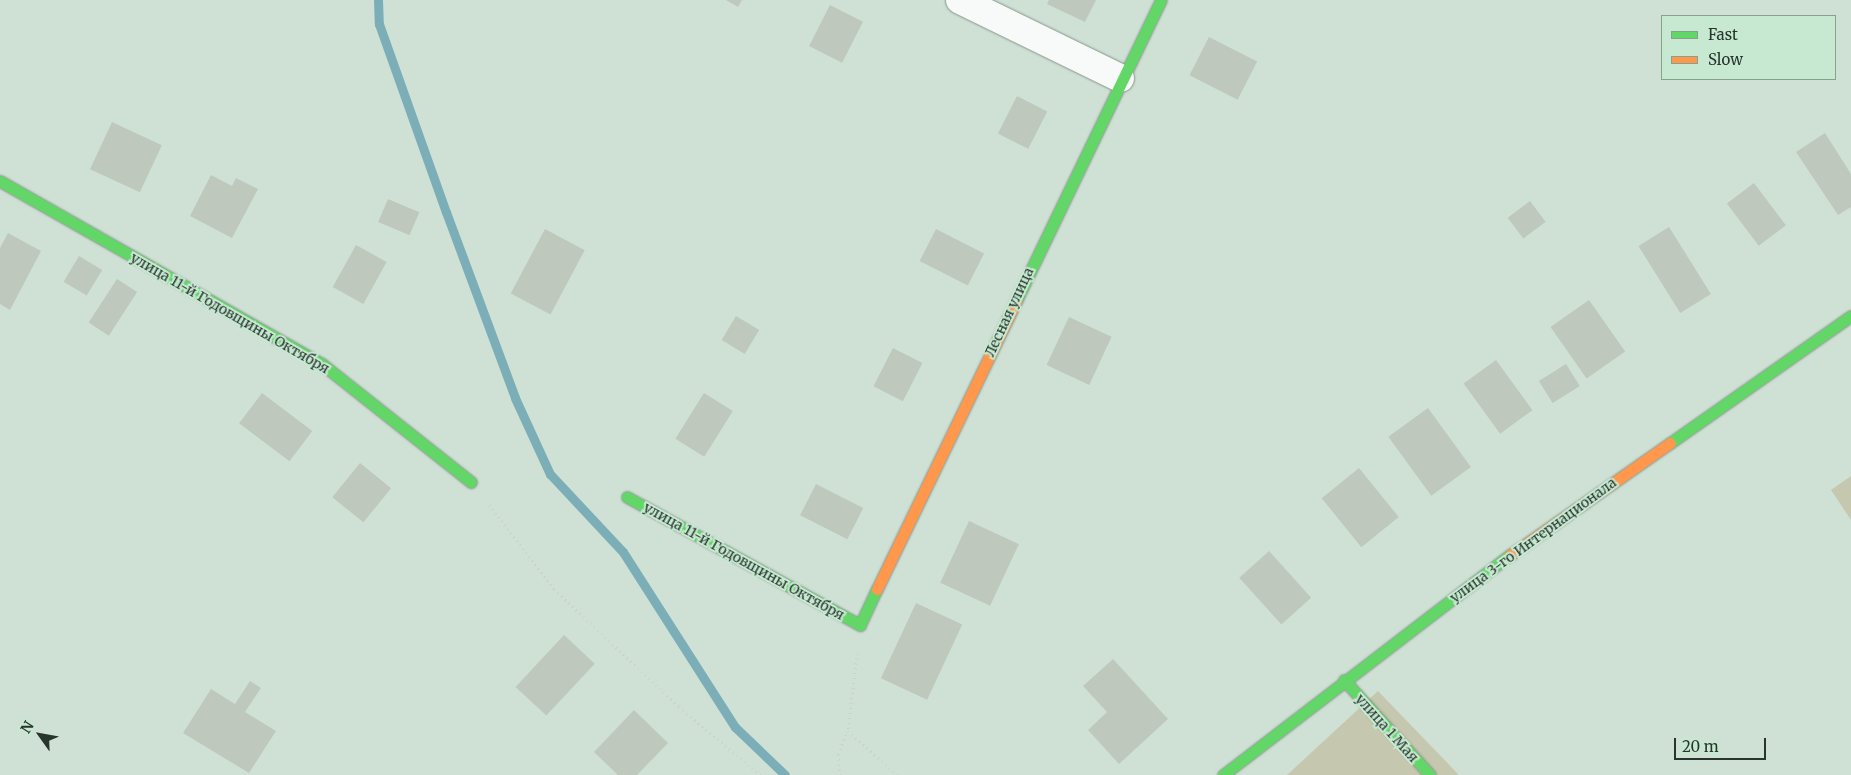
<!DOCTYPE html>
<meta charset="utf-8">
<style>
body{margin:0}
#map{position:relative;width:1851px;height:775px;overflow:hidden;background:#cfe1d5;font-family:Merriweather,serif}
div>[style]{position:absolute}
.green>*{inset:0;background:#c5c7ae}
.stream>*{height:9px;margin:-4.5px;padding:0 4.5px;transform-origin:4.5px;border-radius:4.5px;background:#7caeb8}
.building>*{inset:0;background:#bec8bd;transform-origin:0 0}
.path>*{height:3px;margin-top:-1.5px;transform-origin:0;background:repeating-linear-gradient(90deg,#cbd1cd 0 1px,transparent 0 5px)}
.roads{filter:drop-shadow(0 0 1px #88968c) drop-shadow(0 0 1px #88968c)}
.street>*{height:28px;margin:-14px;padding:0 14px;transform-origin:14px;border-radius:14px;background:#f8faf9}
.fast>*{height:11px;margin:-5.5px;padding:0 5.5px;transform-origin:5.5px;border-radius:5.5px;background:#63d668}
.slow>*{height:11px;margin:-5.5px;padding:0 5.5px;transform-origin:5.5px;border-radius:5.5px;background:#ff974d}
span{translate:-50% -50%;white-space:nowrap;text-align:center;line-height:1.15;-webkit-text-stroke:4px #c7e9d2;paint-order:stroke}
.street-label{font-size:14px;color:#28352d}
.legend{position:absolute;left:1661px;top:15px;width:175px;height:65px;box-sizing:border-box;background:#c7e9d2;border:1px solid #87a190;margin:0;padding:6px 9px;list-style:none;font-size:15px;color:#28352d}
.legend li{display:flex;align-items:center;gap:10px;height:25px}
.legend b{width:25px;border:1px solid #87a190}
.north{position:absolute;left:15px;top:710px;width:50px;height:50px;-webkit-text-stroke:4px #c7e9d2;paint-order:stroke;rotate:302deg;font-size:14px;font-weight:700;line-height:20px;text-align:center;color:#28352d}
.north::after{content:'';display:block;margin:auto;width:18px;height:22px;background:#28352d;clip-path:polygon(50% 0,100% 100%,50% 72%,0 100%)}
.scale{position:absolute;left:1674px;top:738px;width:92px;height:22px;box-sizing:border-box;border:2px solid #28352d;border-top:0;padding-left:6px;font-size:15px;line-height:18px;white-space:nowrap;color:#28352d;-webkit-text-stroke:4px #c7e9d2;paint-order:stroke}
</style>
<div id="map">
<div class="green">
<div style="clip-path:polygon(1851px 476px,1851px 520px,1831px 490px)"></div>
<div style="clip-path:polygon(1378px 691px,1459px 775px,1287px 775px)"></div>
</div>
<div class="stream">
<div style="left:378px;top:0;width:24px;rotate:88deg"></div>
<div style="left:379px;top:24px;width:200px;rotate:70.4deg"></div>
<div style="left:446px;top:212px;width:198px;rotate:69.6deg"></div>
<div style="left:515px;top:398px;width:84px;rotate:65.3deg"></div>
<div style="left:550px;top:474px;width:107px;rotate:46.9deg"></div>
<div style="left:623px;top:552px;width:208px;rotate:57.4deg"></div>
<div style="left:735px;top:727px;width:69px;rotate:43.8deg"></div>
</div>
<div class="building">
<div style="clip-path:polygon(726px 0,742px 0,738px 7px)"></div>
<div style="clip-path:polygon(1049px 0,1096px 0,1085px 22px,1047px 4px)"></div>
<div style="left:830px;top:5px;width:37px;height:46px;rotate:27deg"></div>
<div style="left:1209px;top:37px;width:54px;height:43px;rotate:27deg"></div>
<div style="left:1017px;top:96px;width:34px;height:42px;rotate:27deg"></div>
<div style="left:112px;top:122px;width:55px;height:52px;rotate:25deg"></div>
<div style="clip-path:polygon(1825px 133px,1851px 174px,1851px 207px,1838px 215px,1796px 152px)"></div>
<div style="clip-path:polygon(211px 175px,232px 186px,236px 178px,258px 189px,232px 238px,190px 216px)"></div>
<div style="left:1754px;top:183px;width:53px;height:34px;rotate:53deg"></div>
<div style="left:388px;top:199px;width:34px;height:25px;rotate:23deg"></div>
<div style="left:1530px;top:201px;width:26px;height:28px;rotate:53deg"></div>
<div style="left:1669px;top:227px;width:79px;height:36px;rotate:58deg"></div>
<div style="left:545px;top:229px;width:45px;height:73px;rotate:28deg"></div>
<div style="left:936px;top:229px;width:54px;height:36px;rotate:27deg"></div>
<div style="clip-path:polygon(8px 233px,41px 251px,10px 310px,0 304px,0 248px)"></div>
<div style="left:356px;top:245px;width:35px;height:48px;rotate:29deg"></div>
<div style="left:79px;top:256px;width:27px;height:30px;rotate:31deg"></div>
<div style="left:117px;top:279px;width:24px;height:52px;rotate:33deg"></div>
<div style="left:1589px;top:300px;width:63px;height:47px;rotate:55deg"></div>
<div style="left:736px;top:316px;width:27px;height:28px;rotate:31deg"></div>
<div style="left:1069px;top:317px;width:47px;height:53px;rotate:25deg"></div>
<div style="left:893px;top:348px;width:33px;height:43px;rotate:27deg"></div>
<div style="left:1496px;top:360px;width:62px;height:40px;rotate:54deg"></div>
<div style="left:1566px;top:364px;width:26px;height:32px;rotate:58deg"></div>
<div style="left:262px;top:393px;width:63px;height:38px;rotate:37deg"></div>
<div style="left:704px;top:393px;width:34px;height:54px;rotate:32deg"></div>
<div style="left:1428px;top:408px;width:73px;height:49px;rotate:54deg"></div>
<div style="left:360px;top:463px;width:40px;height:44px;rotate:39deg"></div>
<div style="left:1359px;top:468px;width:63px;height:48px;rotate:51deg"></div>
<div style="left:816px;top:484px;width:53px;height:35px;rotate:27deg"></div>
<div style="left:969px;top:521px;width:55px;height:68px;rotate:25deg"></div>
<div style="left:1269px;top:551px;width:63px;height:40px;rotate:48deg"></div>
<div style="left:916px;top:603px;width:51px;height:83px;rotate:25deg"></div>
<div style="left:564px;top:635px;width:42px;height:71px;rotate:43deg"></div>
<div style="clip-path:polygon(1113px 659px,1168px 719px,1119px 764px,1088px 730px,1107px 712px,1083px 686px)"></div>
<div style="clip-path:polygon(250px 681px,261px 688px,245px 712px,276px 731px,249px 773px,183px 733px,211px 689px,235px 704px)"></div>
<div style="clip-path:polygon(634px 710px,668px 743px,637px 775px,618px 775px,594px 752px)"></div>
</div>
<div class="path">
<div style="left:489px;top:505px;width:106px;rotate:52.3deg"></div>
<div style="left:554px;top:589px;width:172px;rotate:43.3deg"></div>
<div style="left:679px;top:707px;width:106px;rotate:40deg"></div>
<div style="left:857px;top:653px;width:79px;rotate:96.6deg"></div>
<div style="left:848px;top:731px;width:66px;rotate:41.9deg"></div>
<div style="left:840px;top:775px;width:21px;rotate:-95deg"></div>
<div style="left:838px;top:754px;width:25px;rotate:-67deg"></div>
</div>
<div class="roads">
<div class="street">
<div style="left:960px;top:0;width:178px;rotate:26deg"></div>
</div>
<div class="fast">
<div style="left:0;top:181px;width:370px;rotate:29.6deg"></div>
<div style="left:322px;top:364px;width:190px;rotate:38.4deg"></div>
<div style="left:1016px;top:301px;width:334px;rotate:-64.3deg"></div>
<div style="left:1670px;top:443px;width:221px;rotate:-35.1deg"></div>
<div style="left:627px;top:497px;width:266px;rotate:28.8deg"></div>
<div style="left:860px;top:625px;width:40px;rotate:-65deg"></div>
<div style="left:1344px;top:680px;width:128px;rotate:47.8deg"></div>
<div style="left:1223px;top:775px;width:362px;rotate:-37.5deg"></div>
</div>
<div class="slow">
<div style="left:1510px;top:555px;width:195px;rotate:-35deg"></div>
<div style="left:877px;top:589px;width:320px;rotate:-64.2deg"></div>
</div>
</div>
<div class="street-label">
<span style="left:1009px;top:312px;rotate:-65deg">Лесная улица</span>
<span style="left:230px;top:313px;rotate:30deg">улица 11-й Годовщины Октября</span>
<span style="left:1533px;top:540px;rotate:-36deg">улица 3-го Интернационала</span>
<span style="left:744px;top:561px;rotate:29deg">улица 11-й Годовщины Октября</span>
<span style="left:1387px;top:728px;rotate:48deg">улица 1 Мая</span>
</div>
<ul class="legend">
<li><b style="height:6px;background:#63d668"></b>Fast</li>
<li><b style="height:6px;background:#ff974d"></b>Slow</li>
</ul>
<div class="north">N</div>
<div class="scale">20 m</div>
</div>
